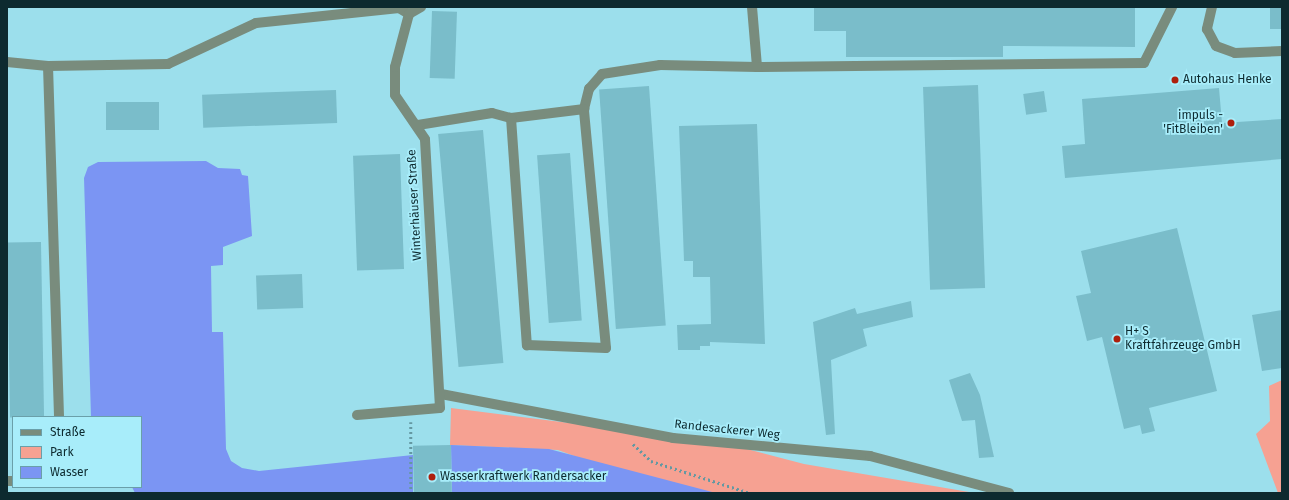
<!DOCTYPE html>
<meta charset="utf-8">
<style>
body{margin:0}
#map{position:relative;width:1289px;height:500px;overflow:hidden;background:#9cdfec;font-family:"Fira Sans",sans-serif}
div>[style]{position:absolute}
.green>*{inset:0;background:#f6a192}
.water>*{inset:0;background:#7b95f3}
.building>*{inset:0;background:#7abdca;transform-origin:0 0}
.path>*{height:2.5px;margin-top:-1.25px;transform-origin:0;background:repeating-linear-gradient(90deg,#6498a2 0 2px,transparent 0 5px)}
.minor>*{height:10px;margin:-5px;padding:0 5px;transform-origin:5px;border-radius:5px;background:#798c7d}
.dots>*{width:11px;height:11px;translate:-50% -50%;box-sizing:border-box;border:2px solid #a8edfa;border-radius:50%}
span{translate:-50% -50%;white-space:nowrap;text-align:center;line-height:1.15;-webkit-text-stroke:3.5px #a8edfa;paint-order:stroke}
.poi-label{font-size:12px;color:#0d2a2f}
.left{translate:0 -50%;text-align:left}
.right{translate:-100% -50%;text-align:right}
.street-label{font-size:12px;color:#0d2a2f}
.frame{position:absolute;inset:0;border:8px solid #0d2a2f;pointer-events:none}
.legend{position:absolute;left:12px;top:416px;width:130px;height:72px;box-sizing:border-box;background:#a8edfa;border:1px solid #6a9fa9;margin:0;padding:5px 7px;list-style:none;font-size:12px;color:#0d2a2f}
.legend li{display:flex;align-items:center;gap:8px;height:20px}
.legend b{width:20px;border:1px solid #6a9fa9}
</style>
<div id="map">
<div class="green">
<div style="clip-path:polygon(1282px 380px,1282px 493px,1278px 493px,1256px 434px,1270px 421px,1269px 386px)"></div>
<div style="clip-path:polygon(451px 408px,720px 442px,804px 464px,975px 493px,675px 493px,558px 450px,450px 445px)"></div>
</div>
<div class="water">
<div style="clip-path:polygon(206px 161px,218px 168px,240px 169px,242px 175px,248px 176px,252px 236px,223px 247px,223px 265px,211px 266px,212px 332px,223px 332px,226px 449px,231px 461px,242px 468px,259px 471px,413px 455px,413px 493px,135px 493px,132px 487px,141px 487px,141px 417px,91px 417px,84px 178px,88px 167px,98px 162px)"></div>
<div style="clip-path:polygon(451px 445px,549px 449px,716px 493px,452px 493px)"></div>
</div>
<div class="building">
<div style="clip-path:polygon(814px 7px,1135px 7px,1135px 47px,1003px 46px,1003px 57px,846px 57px,846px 31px,814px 31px)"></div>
<div style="left:1270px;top:7px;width:12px;height:22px"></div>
<div style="left:432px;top:11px;width:25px;height:67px;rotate:2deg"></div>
<div style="left:978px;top:85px;width:203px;height:55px;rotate:88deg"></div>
<div style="left:649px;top:86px;width:240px;height:50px;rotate:86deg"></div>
<div style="clip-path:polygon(1219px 88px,1222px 123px,1282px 119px,1282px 159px,1065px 178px,1062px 146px,1085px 144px,1082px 99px)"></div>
<div style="left:336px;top:90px;width:33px;height:134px;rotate:88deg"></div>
<div style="left:1044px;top:91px;width:21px;height:21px;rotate:82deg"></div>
<div style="left:106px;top:102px;width:53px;height:28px"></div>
<div style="clip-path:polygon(757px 124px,765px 344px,710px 342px,710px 346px,700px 346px,700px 350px,678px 350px,677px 325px,711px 324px,710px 277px,693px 277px,693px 261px,684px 261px,679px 126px)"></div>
<div style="left:483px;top:130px;width:234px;height:45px;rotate:85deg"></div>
<div style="left:570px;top:153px;width:168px;height:33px;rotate:86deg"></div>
<div style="left:400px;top:154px;width:115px;height:47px;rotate:88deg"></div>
<div style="clip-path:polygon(1177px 228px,1217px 391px,1149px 408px,1155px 431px,1142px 434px,1140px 425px,1124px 429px,1102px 337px,1087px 341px,1076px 296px,1091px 293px,1081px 251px)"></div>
<div style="left:41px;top:242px;width:175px;height:34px;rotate:89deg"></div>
<div style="left:302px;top:274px;width:34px;height:46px;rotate:88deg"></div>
<div style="clip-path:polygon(911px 301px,913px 317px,863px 329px,867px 346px,831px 360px,835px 434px,826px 435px,813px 322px,855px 308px,857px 314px)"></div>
<div style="clip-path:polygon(1282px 310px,1282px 368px,1262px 371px,1252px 315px)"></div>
<div style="clip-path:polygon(970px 373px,980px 395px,994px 457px,979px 458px,975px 420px,962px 421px,949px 380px)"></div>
<div style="left:451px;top:445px;width:48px;height:38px;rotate:89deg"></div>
</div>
<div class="path">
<div style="left:411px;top:422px;width:71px;rotate:90deg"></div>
<div style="left:633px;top:444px;width:25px;rotate:43deg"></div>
<div style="left:651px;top:461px;width:104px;rotate:17.9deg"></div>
</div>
<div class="minor">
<div style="left:752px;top:7px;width:60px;rotate:85.2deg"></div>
<div style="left:757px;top:67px;width:387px;rotate:-0.6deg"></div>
<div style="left:1144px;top:63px;width:63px;rotate:-63.4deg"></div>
<div style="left:1212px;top:7px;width:23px;rotate:103deg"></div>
<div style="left:1207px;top:29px;width:19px;rotate:62deg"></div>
<div style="left:1216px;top:46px;width:20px;rotate:20deg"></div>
<div style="left:1235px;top:53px;width:47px;rotate:-2.4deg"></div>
<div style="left:7px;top:62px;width:41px;rotate:5.6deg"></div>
<div style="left:48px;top:66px;width:120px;rotate:-1deg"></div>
<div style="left:168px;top:64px;width:97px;rotate:-25deg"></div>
<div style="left:256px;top:23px;width:144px;rotate:-6deg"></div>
<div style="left:399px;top:8px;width:12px;rotate:31deg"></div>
<div style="left:48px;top:66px;width:351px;rotate:88.2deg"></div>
<div style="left:511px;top:118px;width:74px;rotate:-7deg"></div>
<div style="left:584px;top:109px;width:21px;rotate:-76deg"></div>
<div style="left:589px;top:89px;width:20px;rotate:-49deg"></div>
<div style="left:602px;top:74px;width:59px;rotate:-8.8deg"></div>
<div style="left:660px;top:65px;width:97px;rotate:1.2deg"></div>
<div style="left:418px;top:125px;width:75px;rotate:-9.2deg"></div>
<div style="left:492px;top:113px;width:20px;rotate:15deg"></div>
<div style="left:511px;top:118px;width:228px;rotate:86deg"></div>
<div style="left:527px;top:345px;width:79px;rotate:2.2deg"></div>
<div style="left:606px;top:348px;width:240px;rotate:-95.3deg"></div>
<div style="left:441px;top:394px;width:236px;rotate:10.7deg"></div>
<div style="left:673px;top:438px;width:198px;rotate:5.2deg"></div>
<div style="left:870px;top:456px;width:144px;rotate:14.9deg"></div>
<div style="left:357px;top:415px;width:83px;rotate:-4.8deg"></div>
<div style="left:440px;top:408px;width:269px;rotate:-93.2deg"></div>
<div style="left:425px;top:139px;width:53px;rotate:-124.3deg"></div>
<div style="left:395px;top:95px;width:28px;rotate:-90deg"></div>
<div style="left:395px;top:67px;width:55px;rotate:-75.2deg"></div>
<div style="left:409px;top:14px;width:14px;rotate:-30deg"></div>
<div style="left:7px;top:481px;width:6px"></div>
</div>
<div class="dots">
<div style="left:1175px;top:80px;background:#ae1f0d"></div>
<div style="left:1231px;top:123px;background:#ae1f0d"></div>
<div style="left:1117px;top:339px;background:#ae1f0d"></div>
<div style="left:432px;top:477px;background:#ae1f0d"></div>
</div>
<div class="poi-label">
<span class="left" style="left:1183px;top:80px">Autohaus Henke</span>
<span class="right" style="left:1223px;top:123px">impuls -<br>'FitBleiben'</span>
<span class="left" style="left:1125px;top:339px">H+ S<br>Kraftfahrzeuge GmbH</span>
<span class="left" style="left:440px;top:477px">Wasserkraftwerk Randersacker</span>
</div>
<div class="street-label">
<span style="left:415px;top:205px;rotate:-93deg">Winterhäuser Straße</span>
<span style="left:727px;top:430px;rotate:6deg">Randesackerer Weg</span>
</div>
<div class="frame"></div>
<ul class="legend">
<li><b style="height:5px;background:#798c7d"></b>Straße</li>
<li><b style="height:11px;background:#f6a192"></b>Park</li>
<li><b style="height:11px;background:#7b95f3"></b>Wasser</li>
</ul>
</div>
